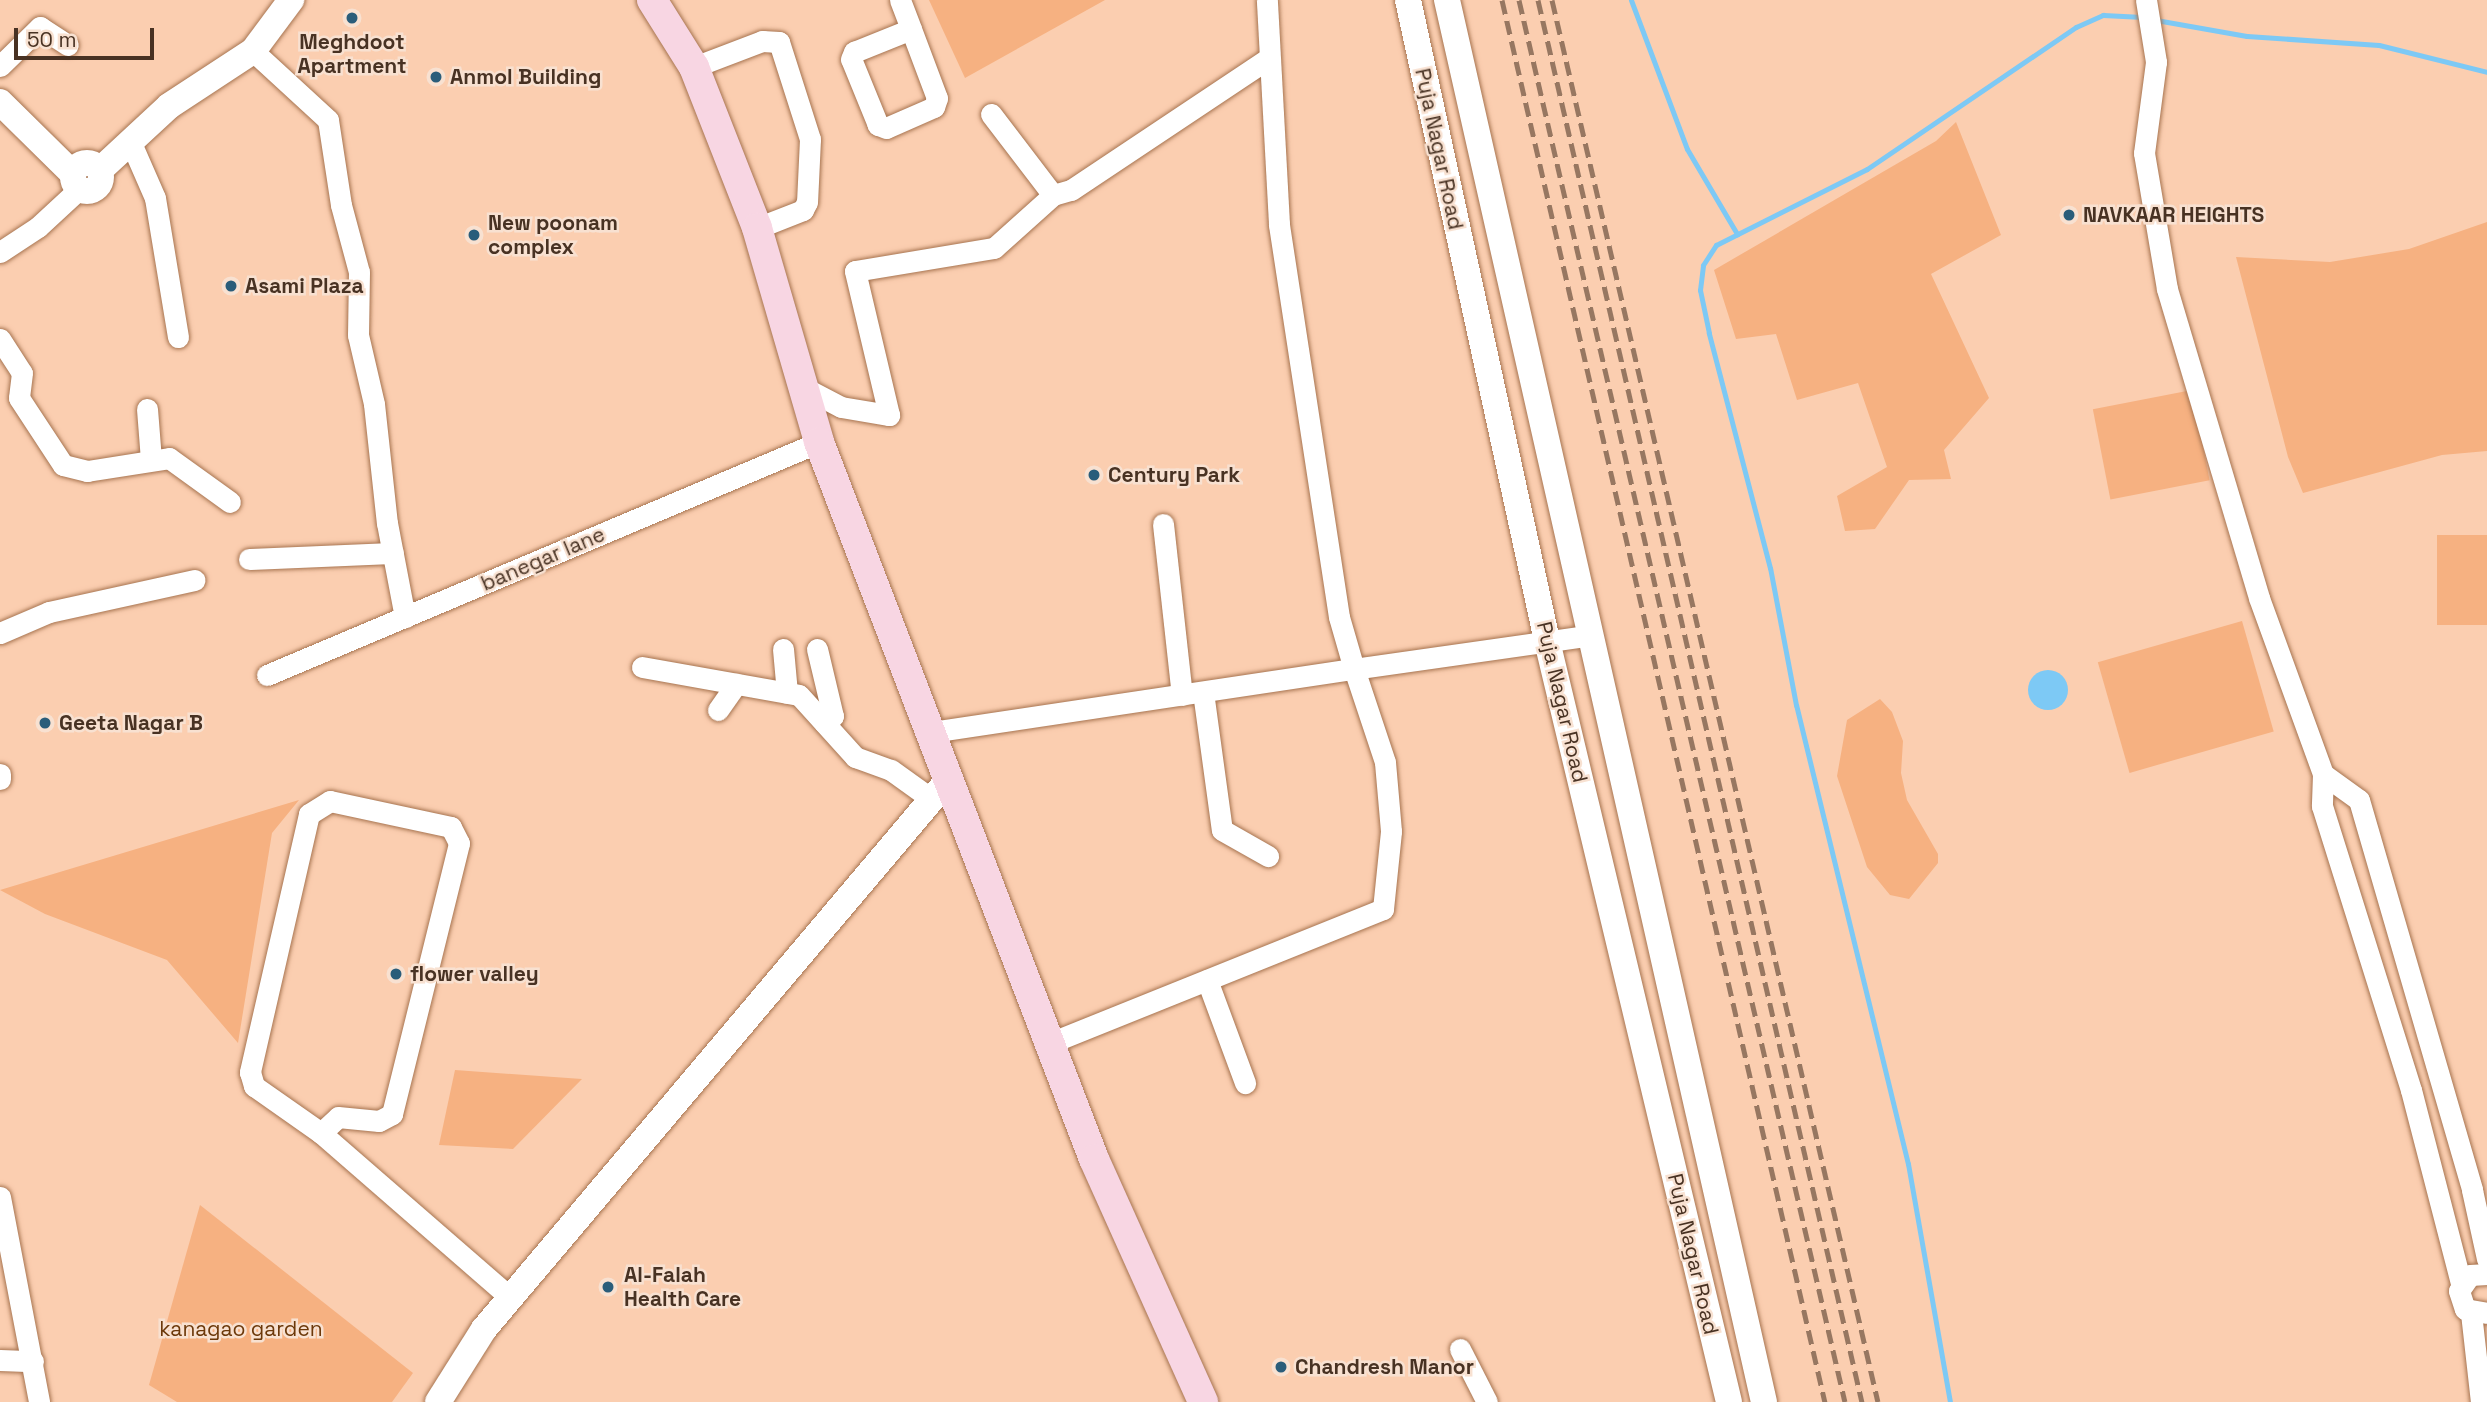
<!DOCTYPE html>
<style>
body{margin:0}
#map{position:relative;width:2487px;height:1402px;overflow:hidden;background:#fbceb0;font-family:"Space Grotesk",sans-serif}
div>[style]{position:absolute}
.green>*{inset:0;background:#f6b181;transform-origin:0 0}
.water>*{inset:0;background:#7dc9f5}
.round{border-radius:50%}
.stream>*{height:5px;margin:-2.5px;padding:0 2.5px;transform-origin:2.5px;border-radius:2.5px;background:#7dc9f5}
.roads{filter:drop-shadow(0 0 2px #a77450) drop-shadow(0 0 2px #a77450)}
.minor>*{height:21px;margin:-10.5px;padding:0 10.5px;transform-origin:10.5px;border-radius:10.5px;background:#fff}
.tertiary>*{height:26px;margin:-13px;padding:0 13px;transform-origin:13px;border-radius:13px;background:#fff}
.tertiary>.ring{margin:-13px;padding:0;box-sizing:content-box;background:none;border:26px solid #fff;border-radius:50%}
.secondary>*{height:30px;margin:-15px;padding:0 15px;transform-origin:15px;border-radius:15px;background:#f8d6e3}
.rail>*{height:5px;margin-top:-2.5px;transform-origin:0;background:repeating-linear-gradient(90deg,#977761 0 14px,transparent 0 21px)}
.dots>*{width:19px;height:19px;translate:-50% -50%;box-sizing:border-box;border:4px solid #f8e1d1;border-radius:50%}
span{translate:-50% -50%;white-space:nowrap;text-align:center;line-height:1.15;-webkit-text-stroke:5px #f8e1d1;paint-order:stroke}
.poi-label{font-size:21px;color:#483223;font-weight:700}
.left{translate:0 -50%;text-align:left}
.street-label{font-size:21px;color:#483223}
.park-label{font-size:21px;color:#6c3809}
.scale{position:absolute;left:14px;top:28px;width:140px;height:32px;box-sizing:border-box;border:4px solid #483223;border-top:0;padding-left:9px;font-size:21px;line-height:24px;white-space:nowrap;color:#483223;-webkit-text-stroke:5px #f8e1d1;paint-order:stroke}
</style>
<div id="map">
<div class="green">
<div style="clip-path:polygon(929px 0,1105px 0,965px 78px)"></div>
<div style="clip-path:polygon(1956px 122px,2001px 235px,1931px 274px,1989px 398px,1944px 450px,1951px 479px,1909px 480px,1875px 529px,1845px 531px,1837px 496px,1887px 467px,1858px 383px,1797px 400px,1776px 334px,1736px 339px,1714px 270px,1936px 141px)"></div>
<div style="clip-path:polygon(2487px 222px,2487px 451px,2442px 455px,2303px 493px,2288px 457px,2236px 257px,2330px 262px,2409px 249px)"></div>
<div style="left:2192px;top:390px;width:92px;height:101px;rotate:79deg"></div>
<div style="left:2487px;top:535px;width:90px;height:50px;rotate:90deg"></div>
<div style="left:2242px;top:621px;width:115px;height:150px;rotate:74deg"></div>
<div style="clip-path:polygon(1880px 699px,1892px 712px,1903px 741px,1901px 773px,1907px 800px,1938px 854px,1938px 863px,1909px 899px,1890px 895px,1867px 867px,1837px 776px,1847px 720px)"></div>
<div style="clip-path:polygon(299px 800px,272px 833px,238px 1043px,167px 960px,45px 914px,0 890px)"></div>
<div style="clip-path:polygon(455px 1070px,582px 1079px,513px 1149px,439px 1145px)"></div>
<div style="clip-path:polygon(200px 1205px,413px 1373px,392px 1402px,177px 1402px,149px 1385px)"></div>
</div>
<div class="water">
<div class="round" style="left:2028px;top:670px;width:40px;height:40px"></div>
</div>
<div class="stream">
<div style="left:1631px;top:0;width:159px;rotate:69.4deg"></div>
<div style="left:1687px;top:149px;width:99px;rotate:59.5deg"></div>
<div style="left:2156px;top:20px;width:92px;rotate:10deg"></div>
<div style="left:2247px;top:36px;width:132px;rotate:3.9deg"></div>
<div style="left:2379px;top:45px;width:111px;rotate:14deg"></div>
<div style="left:1950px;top:1402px;width:242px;rotate:-100deg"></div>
<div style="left:1908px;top:1164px;width:472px;rotate:-103.7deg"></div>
<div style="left:1796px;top:705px;width:139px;rotate:-100.7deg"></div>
<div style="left:1770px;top:568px;width:243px;rotate:-104.6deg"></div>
<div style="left:1709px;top:333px;width:44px;rotate:-101.8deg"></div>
<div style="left:1700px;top:290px;width:25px;rotate:-83deg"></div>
<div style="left:1703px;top:265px;width:24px;rotate:-57deg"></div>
<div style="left:1716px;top:245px;width:169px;rotate:-26.7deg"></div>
<div style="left:1867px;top:169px;width:253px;rotate:-34.2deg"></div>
<div style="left:2076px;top:27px;width:30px;rotate:-24deg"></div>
<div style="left:2103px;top:15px;width:40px;rotate:2.9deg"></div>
</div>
<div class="roads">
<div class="minor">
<div style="left:900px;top:0;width:31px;rotate:69deg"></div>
<div style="left:911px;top:29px;width:74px;rotate:69.4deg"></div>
<div style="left:937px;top:98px;width:9px;rotate:108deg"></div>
<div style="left:934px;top:107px;width:52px;rotate:156.4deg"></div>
<div style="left:886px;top:128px;width:9px;rotate:-159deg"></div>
<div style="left:878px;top:125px;width:71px;rotate:-112.2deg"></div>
<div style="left:851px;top:59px;width:8px;rotate:-67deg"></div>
<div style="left:854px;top:52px;width:61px;rotate:-22deg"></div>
<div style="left:2146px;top:0;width:63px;rotate:80.8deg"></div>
<div style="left:2156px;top:62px;width:92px;rotate:97.5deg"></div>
<div style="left:2144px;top:153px;width:138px;rotate:80.4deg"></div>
<div style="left:2167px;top:289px;width:322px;rotate:73.4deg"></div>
<div style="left:2259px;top:598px;width:187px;rotate:70deg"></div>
<div style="left:2323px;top:774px;width:32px;rotate:92deg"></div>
<div style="left:2322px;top:806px;width:298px;rotate:72.6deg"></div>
<div style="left:2411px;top:1090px;width:200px;rotate:75.5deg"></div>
<div style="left:253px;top:51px;width:102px;rotate:42.6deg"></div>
<div style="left:328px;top:120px;width:86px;rotate:81.3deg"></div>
<div style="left:341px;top:205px;width:69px;rotate:75deg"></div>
<div style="left:359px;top:272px;width:63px;rotate:90.9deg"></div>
<div style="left:358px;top:335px;width:71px;rotate:76.9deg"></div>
<div style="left:374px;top:404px;width:120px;rotate:83.8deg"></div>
<div style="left:387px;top:523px;width:96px;rotate:79.2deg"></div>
<div style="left:0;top:66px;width:56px;rotate:-44.3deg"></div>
<div style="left:40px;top:27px;width:33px;rotate:33deg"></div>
<div style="left:694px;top:67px;width:73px;rotate:-20.9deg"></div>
<div style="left:762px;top:41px;width:17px;rotate:3deg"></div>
<div style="left:779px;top:42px;width:102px;rotate:72.3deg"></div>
<div style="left:810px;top:139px;width:63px;rotate:92.7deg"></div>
<div style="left:807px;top:202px;width:9px;rotate:117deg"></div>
<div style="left:803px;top:210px;width:49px;rotate:158.6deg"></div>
<div style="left:991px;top:114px;width:102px;rotate:52.6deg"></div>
<div style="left:1053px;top:195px;width:19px;rotate:-16deg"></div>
<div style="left:1071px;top:190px;width:238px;rotate:-33.7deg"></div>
<div style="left:131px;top:143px;width:60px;rotate:66.4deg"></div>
<div style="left:155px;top:198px;width:141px;rotate:80.6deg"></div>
<div style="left:0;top:252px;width:45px;rotate:-33.3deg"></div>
<div style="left:38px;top:227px;width:56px;rotate:-42.8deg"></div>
<div style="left:0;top:339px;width:40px;rotate:57.1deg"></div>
<div style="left:22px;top:373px;width:25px;rotate:97deg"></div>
<div style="left:19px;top:398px;width:80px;rotate:56.7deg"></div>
<div style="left:63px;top:465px;width:25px;rotate:14deg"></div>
<div style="left:87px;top:471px;width:83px;rotate:-9deg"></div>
<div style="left:169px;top:458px;width:75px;rotate:35.8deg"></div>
<div style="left:799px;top:385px;width:47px;rotate:27.6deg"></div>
<div style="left:841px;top:407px;width:49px;rotate:9.5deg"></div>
<div style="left:889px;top:415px;width:148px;rotate:-103.3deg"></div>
<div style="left:855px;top:271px;width:141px;rotate:-9.4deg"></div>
<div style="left:994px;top:248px;width:79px;rotate:-41.9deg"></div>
<div style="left:147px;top:409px;width:51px;rotate:85.5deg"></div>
<div style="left:1163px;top:524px;width:172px;rotate:83.7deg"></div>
<div style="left:249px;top:559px;width:144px;rotate:-2.4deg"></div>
<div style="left:0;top:633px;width:53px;rotate:-23.2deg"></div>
<div style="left:49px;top:612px;width:149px;rotate:-12.4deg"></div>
<div style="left:783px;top:649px;width:44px;rotate:84.8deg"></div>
<div style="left:817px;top:649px;width:69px;rotate:76.6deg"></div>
<div style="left:833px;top:716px;width:11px;rotate:142deg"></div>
<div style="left:642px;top:667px;width:159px;rotate:10.1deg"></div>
<div style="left:799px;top:695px;width:84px;rotate:47.9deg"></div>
<div style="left:855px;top:757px;width:38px;rotate:20deg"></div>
<div style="left:891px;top:770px;width:48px;rotate:35.7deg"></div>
<div style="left:267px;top:675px;width:599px;rotate:-22.88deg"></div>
<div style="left:1203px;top:692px;width:139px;rotate:82.2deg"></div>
<div style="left:1222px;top:830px;width:53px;rotate:29.5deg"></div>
<div style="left:718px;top:710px;width:32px;rotate:-55deg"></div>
<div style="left:931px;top:732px;width:428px;rotate:-8.5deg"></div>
<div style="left:1354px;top:669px;width:54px;rotate:-106.1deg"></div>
<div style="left:1339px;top:617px;width:398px;rotate:-98.7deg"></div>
<div style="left:1279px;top:224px;width:224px;rotate:-93.1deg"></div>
<div style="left:0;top:774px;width:5px;rotate:90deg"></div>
<div style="left:2323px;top:774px;width:44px;rotate:35.8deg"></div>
<div style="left:2359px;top:800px;width:406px;rotate:73.8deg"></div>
<div style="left:2472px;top:1190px;width:71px;rotate:77.7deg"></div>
<div style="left:1207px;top:980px;width:110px;rotate:69.7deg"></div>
<div style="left:1050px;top:1043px;width:359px;rotate:-21.9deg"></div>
<div style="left:1383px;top:909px;width:78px;rotate:-84.1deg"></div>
<div style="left:1391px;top:831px;width:69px;rotate:-95deg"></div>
<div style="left:1385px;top:762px;width:98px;rotate:-108.4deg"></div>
<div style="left:1354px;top:669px;width:235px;rotate:-8.1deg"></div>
<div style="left:321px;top:1133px;width:23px;rotate:-43deg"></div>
<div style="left:338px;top:1117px;width:41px;rotate:5.6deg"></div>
<div style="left:379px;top:1121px;width:15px;rotate:-28deg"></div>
<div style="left:392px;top:1114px;width:279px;rotate:-76.1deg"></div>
<div style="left:459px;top:843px;width:18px;rotate:-117deg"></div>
<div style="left:451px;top:827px;width:124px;rotate:-167.9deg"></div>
<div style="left:330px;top:801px;width:25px;rotate:148deg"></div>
<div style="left:309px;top:814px;width:265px;rotate:102.9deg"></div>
<div style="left:250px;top:1072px;width:15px;rotate:74deg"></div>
<div style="left:254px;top:1086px;width:82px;rotate:35deg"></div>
<div style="left:321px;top:1133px;width:252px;rotate:41deg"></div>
<div style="left:0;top:1197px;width:209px;rotate:79.2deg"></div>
<div style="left:2487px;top:1274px;width:17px;rotate:177deg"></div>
<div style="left:2470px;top:1275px;width:19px;rotate:125deg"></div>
<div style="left:2459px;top:1291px;width:19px;rotate:72deg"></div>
<div style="left:2465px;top:1309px;width:22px;rotate:10deg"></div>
<div style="left:2471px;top:1313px;width:90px;rotate:83.6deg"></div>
<div style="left:1460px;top:1349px;width:59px;rotate:63deg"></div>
<div style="left:0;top:1360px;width:33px;rotate:2deg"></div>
</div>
<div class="tertiary">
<div style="left:1408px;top:0;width:656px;rotate:77.76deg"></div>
<div style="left:1547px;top:641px;width:782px;rotate:76.55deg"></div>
<div style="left:1447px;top:0;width:1437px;rotate:77.26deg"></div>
<div style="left:0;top:102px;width:103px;rotate:44.6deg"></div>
<div class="ring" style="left:73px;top:163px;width:2px;height:2px"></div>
<div style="left:100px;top:170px;width:94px;rotate:-42.8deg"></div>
<div style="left:169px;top:106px;width:100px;rotate:-33.2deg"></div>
<div style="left:253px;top:51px;width:64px;rotate:-53.3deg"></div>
<div style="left:438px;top:1402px;width:86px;rotate:-57.8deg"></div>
<div style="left:484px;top:1329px;width:720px;rotate:-49.79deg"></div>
</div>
<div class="secondary">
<div style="left:652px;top:0;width:79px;rotate:57.9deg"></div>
<div style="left:694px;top:67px;width:173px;rotate:68.6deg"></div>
<div style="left:757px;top:228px;width:223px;rotate:73.8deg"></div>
<div style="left:819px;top:442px;width:768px;rotate:69.02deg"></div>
<div style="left:1094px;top:1159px;width:266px;rotate:65.8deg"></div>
</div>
</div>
<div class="rail">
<div style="left:1502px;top:0;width:1439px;rotate:77.03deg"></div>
<div style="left:1519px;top:0;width:1439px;rotate:76.91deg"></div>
<div style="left:1538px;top:0;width:1439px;rotate:76.99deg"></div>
<div style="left:1552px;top:0;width:1439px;rotate:76.91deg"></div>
</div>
<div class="dots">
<div style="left:352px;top:18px;background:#2a5d7a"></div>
<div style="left:436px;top:77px;background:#2a5d7a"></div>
<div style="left:2069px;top:215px;background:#2a5d7a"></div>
<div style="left:474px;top:235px;background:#2a5d7a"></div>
<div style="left:231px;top:286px;background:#2a5d7a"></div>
<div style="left:1094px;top:475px;background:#2a5d7a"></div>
<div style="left:45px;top:723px;background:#2a5d7a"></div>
<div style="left:396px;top:974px;background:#2a5d7a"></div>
<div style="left:608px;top:1287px;background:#2a5d7a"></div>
<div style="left:1281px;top:1367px;background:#2a5d7a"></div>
</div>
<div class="poi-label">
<span style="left:352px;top:54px">Meghdoot<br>Apartment</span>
<span class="left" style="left:450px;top:77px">Anmol Building</span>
<span class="left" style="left:2083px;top:215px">NAVKAAR HEIGHTS</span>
<span class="left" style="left:488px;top:235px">New poonam<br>complex</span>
<span class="left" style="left:245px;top:286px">Asami Plaza</span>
<span class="left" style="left:1108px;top:475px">Century Park</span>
<span class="left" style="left:59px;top:723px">Geeta Nagar B</span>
<span class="left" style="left:410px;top:974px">flower valley</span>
<span class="left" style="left:624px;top:1287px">Al-Falah<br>Health Care</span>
<span class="left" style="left:1295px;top:1367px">Chandresh Manor</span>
</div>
<div class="street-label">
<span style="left:1439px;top:149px;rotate:78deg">Puja Nagar Road</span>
<span style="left:543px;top:559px;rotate:-23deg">banegar lane</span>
<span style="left:1562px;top:702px;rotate:77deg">Puja Nagar Road</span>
<span style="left:1693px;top:1254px;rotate:77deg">Puja Nagar Road</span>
</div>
<div class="park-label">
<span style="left:241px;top:1329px">kanagao garden</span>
</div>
<div class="scale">50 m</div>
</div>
